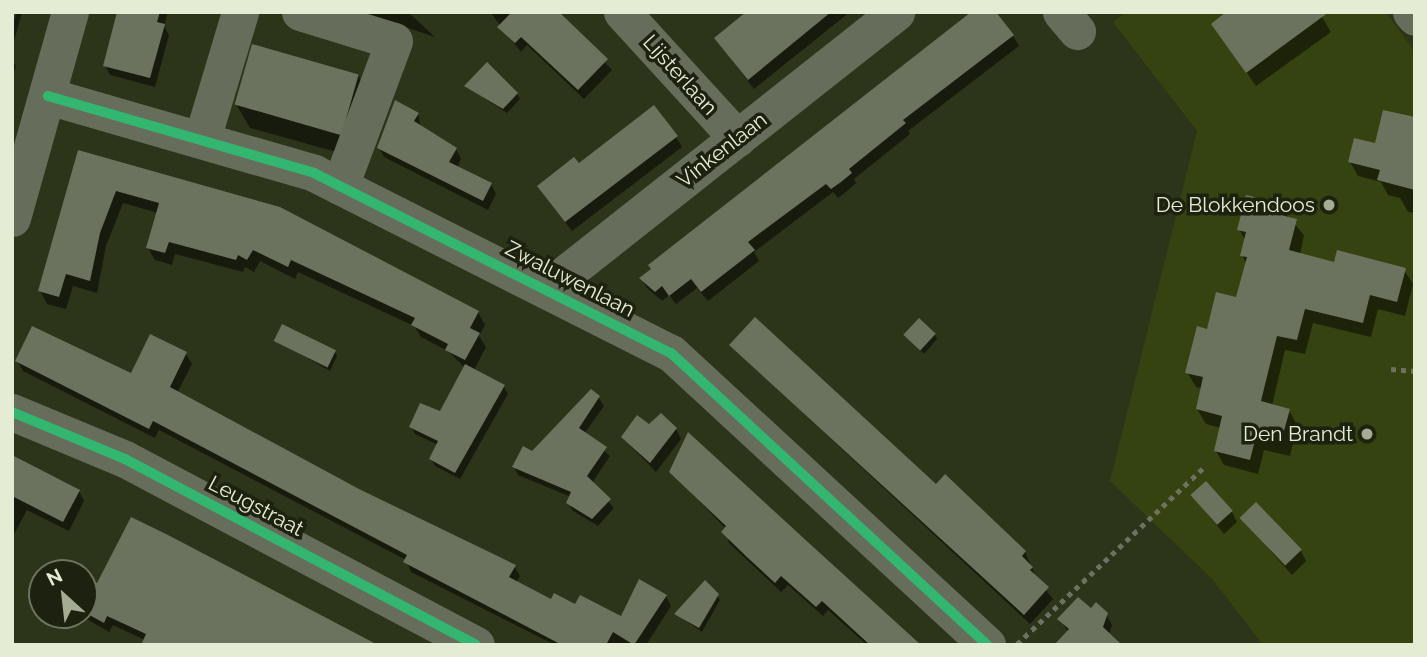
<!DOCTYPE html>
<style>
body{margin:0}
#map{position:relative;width:1427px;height:657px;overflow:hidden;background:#2c341a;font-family:Raleway,sans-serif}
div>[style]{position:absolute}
.built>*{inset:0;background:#354310}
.shadow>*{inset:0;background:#0007}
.building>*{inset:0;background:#6b725d;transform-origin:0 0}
.path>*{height:4.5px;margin-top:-2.25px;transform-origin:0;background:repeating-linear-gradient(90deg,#6c7161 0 5px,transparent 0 10px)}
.minor>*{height:37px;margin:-18.5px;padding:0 18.5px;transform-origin:18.5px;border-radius:18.5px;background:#676d5b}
.cycleway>*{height:10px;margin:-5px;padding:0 5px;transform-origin:5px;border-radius:5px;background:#33b770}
.dots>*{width:19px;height:19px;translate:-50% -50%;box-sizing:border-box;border:4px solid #1c220f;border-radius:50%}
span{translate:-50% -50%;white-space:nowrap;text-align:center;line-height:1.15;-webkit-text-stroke:7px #1c220f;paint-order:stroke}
.street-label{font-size:21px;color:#e4edd4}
.poi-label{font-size:21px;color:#e4edd4}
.right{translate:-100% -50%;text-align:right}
.frame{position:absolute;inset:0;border:14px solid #e4edd4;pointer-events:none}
.north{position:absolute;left:28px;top:559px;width:70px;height:70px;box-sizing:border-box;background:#1c220f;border:2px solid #6c735e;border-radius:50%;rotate:333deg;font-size:19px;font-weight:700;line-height:28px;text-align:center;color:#e4edd4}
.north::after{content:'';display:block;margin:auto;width:24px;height:32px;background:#a4ac93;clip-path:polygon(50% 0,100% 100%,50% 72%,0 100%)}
</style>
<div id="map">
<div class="built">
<div style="clip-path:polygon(1126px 12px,1386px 12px,1415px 52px,1415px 645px,1263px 645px,1212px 579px,1110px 481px,1197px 131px,1113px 22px)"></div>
</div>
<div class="shadow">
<div style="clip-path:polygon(17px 12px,22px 12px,12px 49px,12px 28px)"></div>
<div style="clip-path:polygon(119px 12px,168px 12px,164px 26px,169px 35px,155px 87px,110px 75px,105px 65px)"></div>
<div style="clip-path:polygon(360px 12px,408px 12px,435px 37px)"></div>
<div style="clip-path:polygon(490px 12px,555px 12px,612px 70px,584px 99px,527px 45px,521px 52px)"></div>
<div style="clip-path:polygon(749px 12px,850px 12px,754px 89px,716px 39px)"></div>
<div style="clip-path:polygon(1319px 12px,1331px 32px,1256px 86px,1213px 24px)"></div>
<div style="clip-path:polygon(1013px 36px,1019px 46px,908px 131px,910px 134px,854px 179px,856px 183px,846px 192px,838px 198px,833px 192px,754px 252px,759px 261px,708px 301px,697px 288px,676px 304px,669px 295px,662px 301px,647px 288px,641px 278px)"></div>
<div style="clip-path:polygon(12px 60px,16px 66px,12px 78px)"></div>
<div style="clip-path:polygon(358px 75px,372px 100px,351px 156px,250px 128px,236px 104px)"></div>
<div style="clip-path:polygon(466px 86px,517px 94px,520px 99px,507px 113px)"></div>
<div style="clip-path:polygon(418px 114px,421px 128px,456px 149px,461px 159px,457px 168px,491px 184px,496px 194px,488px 210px,384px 157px,379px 148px)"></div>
<div style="clip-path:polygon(1415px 119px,1415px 213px,1408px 212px,1400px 198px,1388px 195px,1381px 182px,1358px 176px,1350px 162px)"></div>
<div style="clip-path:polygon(676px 137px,682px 147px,572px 231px,545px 196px,578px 165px)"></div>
<div style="clip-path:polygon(79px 152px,478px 312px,485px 325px,479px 336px,486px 347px,474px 370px,504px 387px,508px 394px,460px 479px,435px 466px,431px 459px,438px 445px,415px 434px,411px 427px,441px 413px,465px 368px,448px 351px,421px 337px,414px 326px,298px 272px,295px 279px,260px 261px,254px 272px,245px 267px,243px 272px,175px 254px,172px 265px,155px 260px,148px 248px,158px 213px,123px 203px,106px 246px,97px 293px,73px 286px,66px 309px,47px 304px,40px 291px)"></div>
<div style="clip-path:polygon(1278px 205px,1304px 235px,1300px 255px,1335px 264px,1404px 270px,1413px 284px,1405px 316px,1378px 309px,1371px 337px,1313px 323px,1305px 354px,1285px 350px,1272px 406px,1289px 410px,1297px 425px,1290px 456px,1264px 450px,1258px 474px,1224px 465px,1216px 451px,1221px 428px,1206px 424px,1197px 409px,1202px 389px,1196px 387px,1187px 372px,1208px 331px,1237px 299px,1247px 265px,1242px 255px,1245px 240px,1239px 229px)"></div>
<div style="clip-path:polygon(905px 335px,935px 335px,937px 339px,924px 354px)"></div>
<div style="clip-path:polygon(276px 340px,335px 352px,337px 356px,330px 371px)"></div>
<div style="clip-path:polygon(731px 346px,1025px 552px,1037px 579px,1053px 599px,1030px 624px)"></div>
<div style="clip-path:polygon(186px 354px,192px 364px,177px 393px,359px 491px,514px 566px,520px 576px,516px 583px,552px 601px,622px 618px,666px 596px,671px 606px,646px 645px,555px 645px,411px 572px,406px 560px,159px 430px,155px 438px,23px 371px,17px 361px,132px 375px)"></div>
<div style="clip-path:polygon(599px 398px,604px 406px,584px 434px,610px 456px,592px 483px,614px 508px,598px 526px,573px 511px,568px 503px,571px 497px,518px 475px,514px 467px)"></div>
<div style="clip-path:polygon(649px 426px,676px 429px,681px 439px,656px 472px,623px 438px)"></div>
<div style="clip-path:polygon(12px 457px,79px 491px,84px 501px,69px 531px,27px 510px,12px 538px)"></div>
<div style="clip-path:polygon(671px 471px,917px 645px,867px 645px,828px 610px,823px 616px,788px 585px,781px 592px,729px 543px,726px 529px)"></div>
<div style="clip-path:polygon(1193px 496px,1232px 512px,1237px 522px,1224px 534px)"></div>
<div style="clip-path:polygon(1242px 518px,1301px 551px,1306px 561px,1292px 575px)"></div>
<div style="clip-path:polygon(84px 584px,98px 586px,374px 645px,145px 640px,113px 625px,109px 632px,80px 615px,84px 615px)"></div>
<div style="clip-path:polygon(717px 596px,720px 600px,702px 632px,676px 614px)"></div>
<div style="clip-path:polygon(1091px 610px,1106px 614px,1112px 625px,1109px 635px,1068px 632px,1060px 619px)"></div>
</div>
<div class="building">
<div style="clip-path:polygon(117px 12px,160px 12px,157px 22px,165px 24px,150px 78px,103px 66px)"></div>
<div style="clip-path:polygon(512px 12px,559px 12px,608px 59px,578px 90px,521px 37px,515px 43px,497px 27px)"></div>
<div style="clip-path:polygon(746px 12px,831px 12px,748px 80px,714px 38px)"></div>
<div style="clip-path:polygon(971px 12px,996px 12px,1014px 35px,903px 120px,906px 123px,849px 169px,852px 173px,841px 182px,831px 189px,826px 184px,748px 242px,755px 250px,701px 292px,691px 279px,669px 296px,662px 286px,655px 292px,639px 278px,651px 269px,648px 265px)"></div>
<div style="clip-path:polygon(1226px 12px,1329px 12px,1246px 73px,1211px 24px)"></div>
<div style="left:252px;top:44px;width:111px;height:63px;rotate:16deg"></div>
<div style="clip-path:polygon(487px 62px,518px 93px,503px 109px,464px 86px)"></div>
<div style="clip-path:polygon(395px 100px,419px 113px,414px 121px,457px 148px,449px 162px,492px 183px,483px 201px,377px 148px)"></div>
<div style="clip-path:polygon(654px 105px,678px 136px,565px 222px,537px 186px,574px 157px,579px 163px)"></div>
<div style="clip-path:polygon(1383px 110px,1415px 117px,1415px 190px,1377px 180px,1380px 170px,1348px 162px,1354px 138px,1375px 143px)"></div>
<div style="clip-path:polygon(78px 150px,280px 207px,479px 311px,470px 328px,480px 333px,465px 360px,445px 350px,448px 344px,411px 325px,415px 318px,291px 260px,288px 267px,253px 250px,247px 260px,238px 255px,236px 260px,169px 242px,165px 253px,146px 248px,159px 203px,116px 191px,100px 233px,90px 281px,66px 274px,59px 297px,38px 291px)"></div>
<div style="clip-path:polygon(1246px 195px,1279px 203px,1277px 214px,1297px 219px,1289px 250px,1334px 262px,1337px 250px,1406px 268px,1397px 302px,1370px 295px,1363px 323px,1305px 309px,1297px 340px,1277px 336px,1261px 401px,1290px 409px,1281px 442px,1256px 436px,1250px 460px,1214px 451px,1222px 416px,1196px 409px,1203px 377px,1185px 373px,1197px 326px,1207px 329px,1216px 292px,1236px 297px,1247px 257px,1240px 256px,1246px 232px,1237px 230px)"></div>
<div style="clip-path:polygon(755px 317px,936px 484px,945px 474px,1026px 551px,1022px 556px,1033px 567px,1030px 570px,1049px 587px,1024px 615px,729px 345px)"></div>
<div style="left:919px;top:318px;width:23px;height:23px;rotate:43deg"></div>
<div style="left:282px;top:324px;width:60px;height:19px;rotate:26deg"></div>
<div style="clip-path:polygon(32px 326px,131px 373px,150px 334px,187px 352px,170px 387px,359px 489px,516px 565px,509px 577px,551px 599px,554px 593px,575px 604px,580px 595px,621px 616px,639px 579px,667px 595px,634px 645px,613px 632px,606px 645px,562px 645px,403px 562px,407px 555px,153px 421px,149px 429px,15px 361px)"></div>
<div style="clip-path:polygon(465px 364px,505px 385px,455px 473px,429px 459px,438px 441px,409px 427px,420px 403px,440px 411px)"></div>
<div style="clip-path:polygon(591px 389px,600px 396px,579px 428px,607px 447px,587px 476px,611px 499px,592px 519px,566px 503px,571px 492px,512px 467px,523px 446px,532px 451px)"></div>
<div style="clip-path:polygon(661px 413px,677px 428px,650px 463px,621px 437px,637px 415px,649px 424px)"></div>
<div style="clip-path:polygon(688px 432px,810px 544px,921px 645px,870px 645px,822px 601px,816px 607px,781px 576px,775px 583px,748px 558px,721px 532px,726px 526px,669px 472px)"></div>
<div style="clip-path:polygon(12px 455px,80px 490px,63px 522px,12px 496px)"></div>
<div style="left:1206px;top:481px;width:40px;height:21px;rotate:48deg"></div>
<div style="left:1256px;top:502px;width:66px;height:23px;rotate:46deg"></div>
<div style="clip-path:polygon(131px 517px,166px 534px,378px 645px,141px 645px,146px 634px,107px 616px,104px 623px,84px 612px,84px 577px,97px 583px)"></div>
<div style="clip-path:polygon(705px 580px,719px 594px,699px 628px,674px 614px)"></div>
<div style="clip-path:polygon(1078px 597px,1091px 608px,1096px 602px,1108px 613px,1103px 627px,1122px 645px,1054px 645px,1069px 629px,1057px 619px)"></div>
</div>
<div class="path">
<div style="left:1391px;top:369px;width:24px;rotate:5deg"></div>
<div style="left:1017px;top:644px;width:260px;rotate:-43.4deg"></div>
</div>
<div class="minor">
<div style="left:300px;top:12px;width:98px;rotate:17.1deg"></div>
<div style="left:394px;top:41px;width:155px;rotate:110.4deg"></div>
<div style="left:622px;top:12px;width:171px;rotate:47.6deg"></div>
<div style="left:1061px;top:12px;width:25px;rotate:50deg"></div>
<div style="left:1411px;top:12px;width:6px;rotate:51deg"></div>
<div style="left:48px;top:96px;width:277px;rotate:16.1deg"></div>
<div style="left:314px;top:173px;width:400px;rotate:26.8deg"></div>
<div style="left:671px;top:353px;width:430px;rotate:42.7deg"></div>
<div style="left:202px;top:139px;width:133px;rotate:-73.3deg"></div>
<div style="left:12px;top:218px;width:214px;rotate:-74.3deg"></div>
<div style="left:547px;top:288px;width:445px;rotate:-38.3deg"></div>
<div style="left:12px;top:412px;width:122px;rotate:22.6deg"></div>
<div style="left:125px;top:459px;width:397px;rotate:27.9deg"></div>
</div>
<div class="cycleway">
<div style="left:48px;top:96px;width:277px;rotate:16.1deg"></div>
<div style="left:314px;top:173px;width:400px;rotate:26.8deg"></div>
<div style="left:671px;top:353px;width:430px;rotate:42.7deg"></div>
<div style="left:12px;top:412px;width:122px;rotate:22.6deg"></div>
<div style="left:125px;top:459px;width:397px;rotate:27.9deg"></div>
</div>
<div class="dots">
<div style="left:1329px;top:205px;background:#a4ac93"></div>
<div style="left:1367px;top:434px;background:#a4ac93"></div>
</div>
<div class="street-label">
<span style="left:680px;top:75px;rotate:48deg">Lijsterlaan</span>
<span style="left:722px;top:150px;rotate:-38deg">Vinkenlaan</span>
<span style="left:570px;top:279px;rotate:27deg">Zwaluwenlaan</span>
<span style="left:256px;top:506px;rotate:28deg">Leugstraat</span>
</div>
<div class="poi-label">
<span class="right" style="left:1315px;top:205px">De Blokkendoos</span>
<span class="right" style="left:1353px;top:434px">Den Brandt</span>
</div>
<div class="frame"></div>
<div class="north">N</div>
</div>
